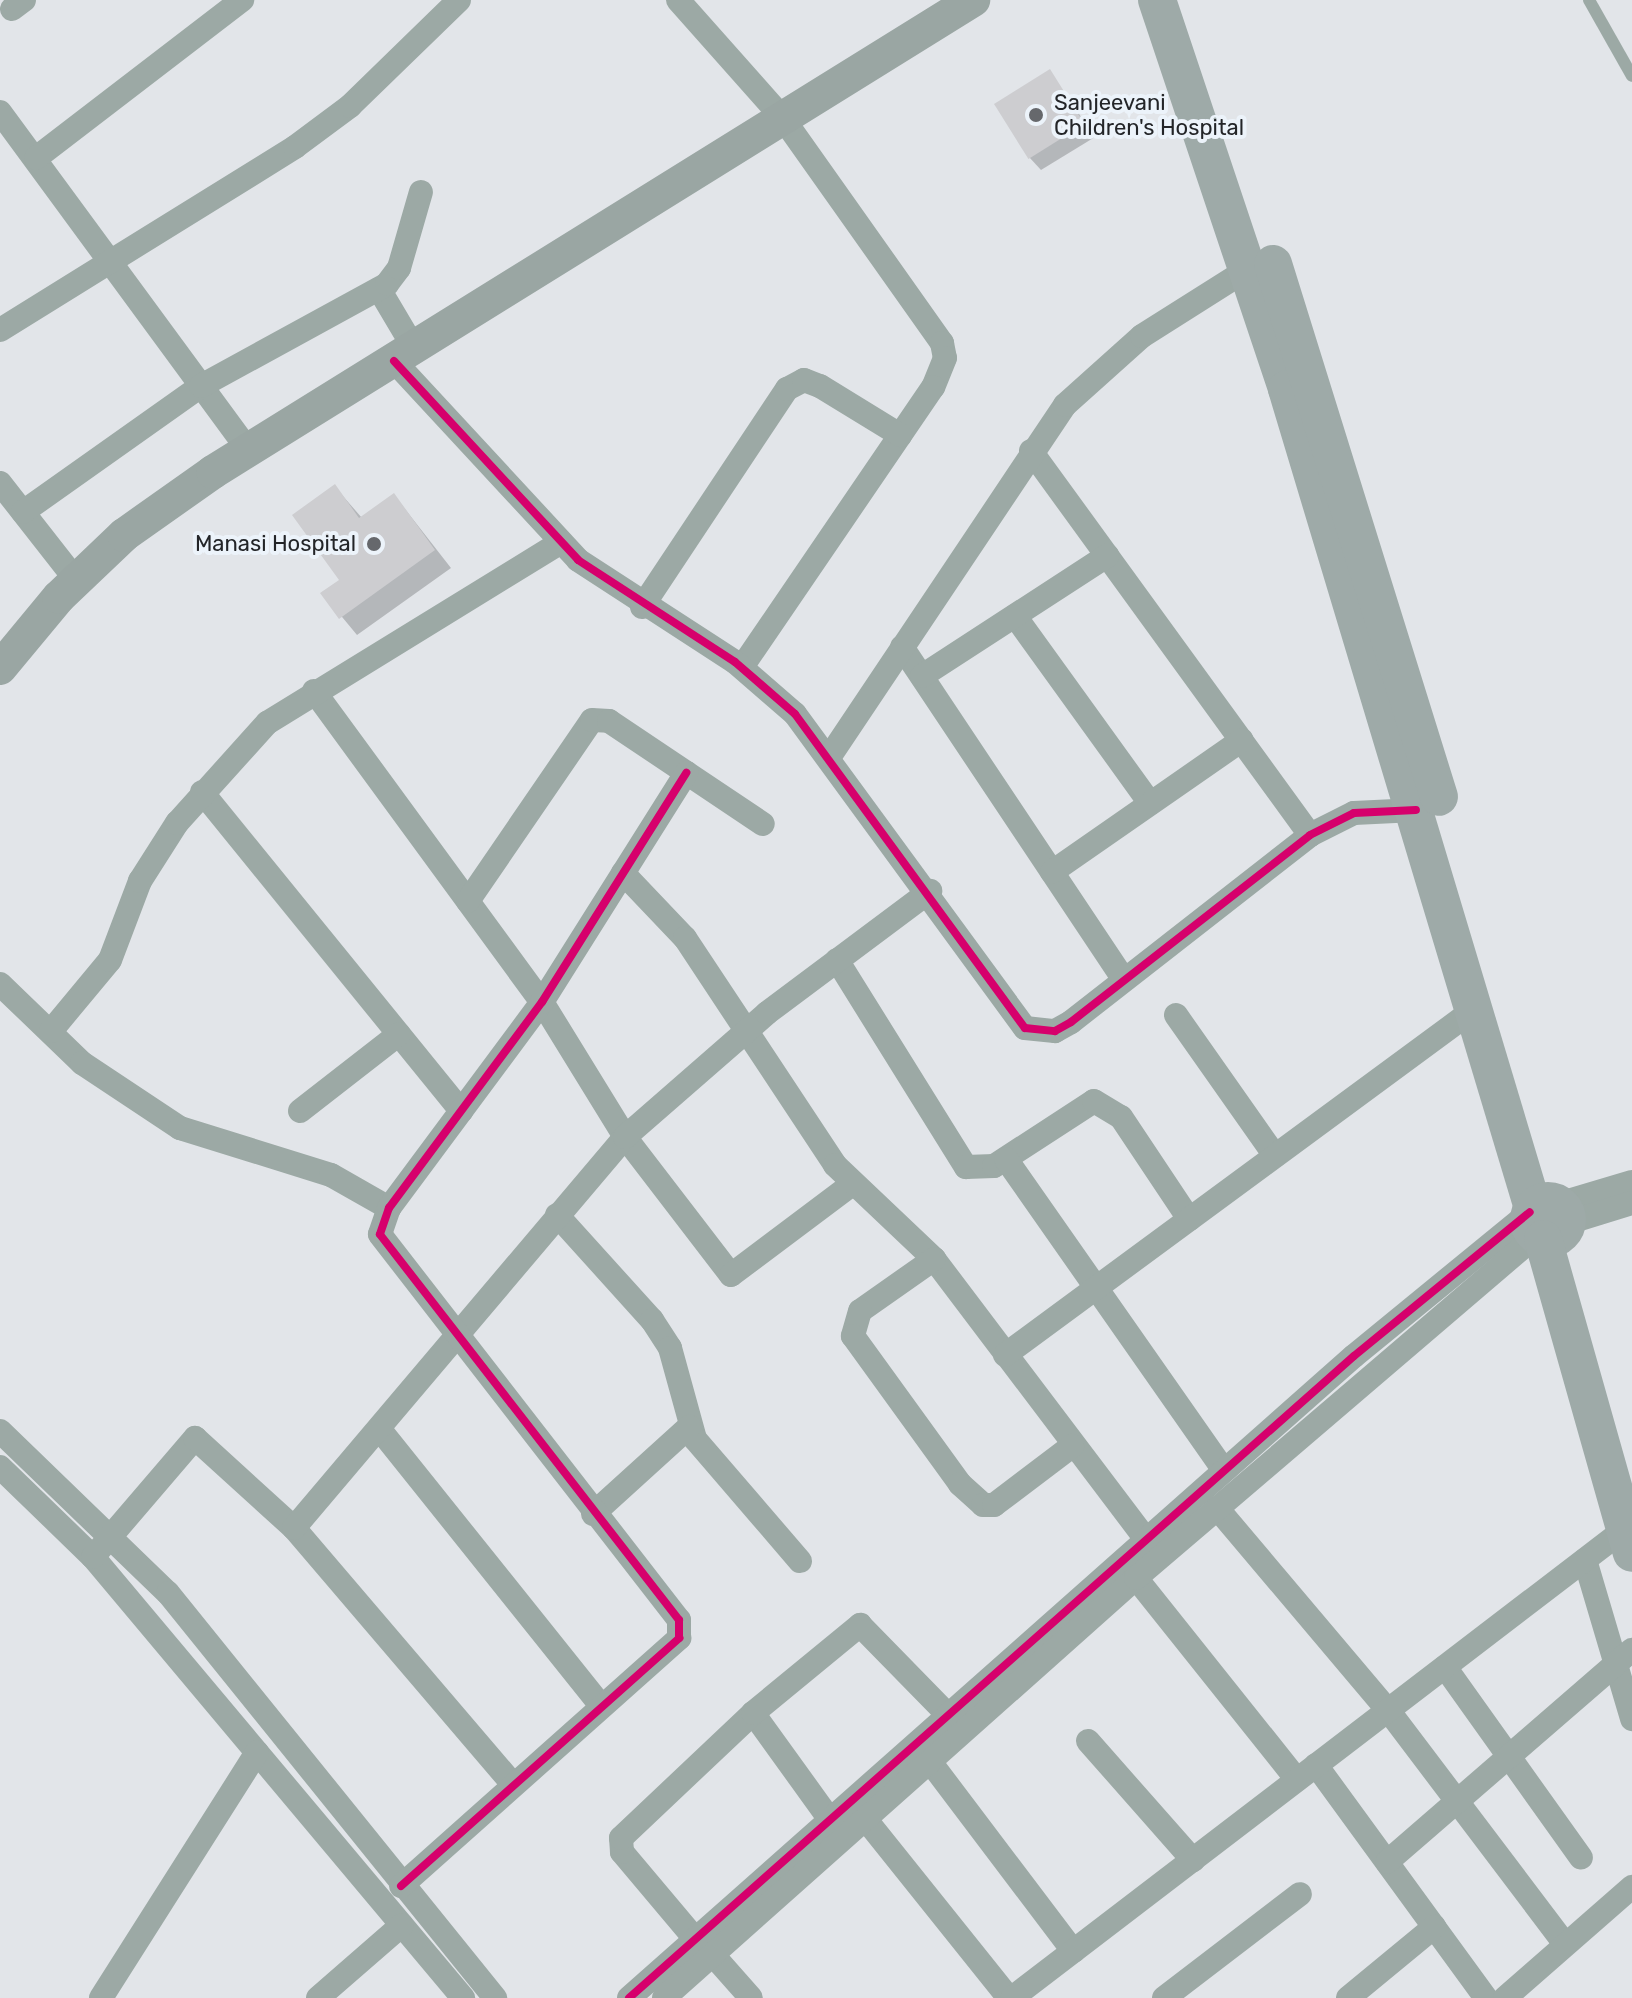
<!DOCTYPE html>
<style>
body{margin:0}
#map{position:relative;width:1632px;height:1998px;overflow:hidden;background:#e2e5e9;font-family:Rubik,sans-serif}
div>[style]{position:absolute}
.shadow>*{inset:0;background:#0003}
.building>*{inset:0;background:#cdcdd0;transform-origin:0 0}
.service>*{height:12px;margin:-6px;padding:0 6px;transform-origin:6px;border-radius:6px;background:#9ca9a5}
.minor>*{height:24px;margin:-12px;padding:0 12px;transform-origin:12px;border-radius:12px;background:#9ca9a5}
.secondary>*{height:34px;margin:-17px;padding:0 17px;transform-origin:17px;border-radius:17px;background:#9aa6a3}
.primary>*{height:38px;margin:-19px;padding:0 19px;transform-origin:19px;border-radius:19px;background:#9eaaa8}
.primary>.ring{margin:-19px;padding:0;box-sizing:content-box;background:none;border:38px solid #9eaaa8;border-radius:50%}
.cycleway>*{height:8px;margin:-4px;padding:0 4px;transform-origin:4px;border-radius:4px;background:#d6006c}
.dots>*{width:22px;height:22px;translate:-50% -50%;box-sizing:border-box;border:4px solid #ecf3fa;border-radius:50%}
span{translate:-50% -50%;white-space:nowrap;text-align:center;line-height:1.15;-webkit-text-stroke:8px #ecf3fa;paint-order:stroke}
.poi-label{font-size:22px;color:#232528}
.left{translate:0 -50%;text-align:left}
.right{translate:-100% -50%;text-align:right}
</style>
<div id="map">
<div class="shadow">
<div style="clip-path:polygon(1050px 72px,1095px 137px,1041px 170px,1029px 157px)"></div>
<div style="clip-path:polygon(335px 487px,362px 518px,394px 495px,451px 568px,357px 635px,323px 594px,341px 581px)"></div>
</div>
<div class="building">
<div style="left:1050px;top:69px;width:65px;height:66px;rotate:58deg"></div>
<div style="clip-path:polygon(335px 484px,359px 518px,394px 493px,435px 550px,339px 619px,320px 593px,339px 580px,292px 515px)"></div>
</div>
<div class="service">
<div style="left:1589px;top:0;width:87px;rotate:60.5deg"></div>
</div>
<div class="minor">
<div style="left:678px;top:0;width:157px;rotate:48.4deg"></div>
<div style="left:782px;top:117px;width:277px;rotate:54.7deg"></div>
<div style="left:942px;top:343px;width:15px;rotate:79deg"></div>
<div style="left:945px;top:358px;width:31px;rotate:112deg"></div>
<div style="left:933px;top:387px;width:339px;rotate:124.3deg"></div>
<div style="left:12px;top:9px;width:15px;rotate:-37deg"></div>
<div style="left:0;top:112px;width:419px;rotate:53.7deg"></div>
<div style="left:36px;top:158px;width:260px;rotate:-37.5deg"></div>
<div style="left:379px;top:289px;width:69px;rotate:59.3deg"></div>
<div style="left:0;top:330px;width:347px;rotate:-31.8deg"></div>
<div style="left:295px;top:147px;width:69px;rotate:-36.7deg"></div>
<div style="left:350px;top:106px;width:152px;rotate:-44.2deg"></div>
<div style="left:394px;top:361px;width:271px;rotate:47.2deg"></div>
<div style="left:578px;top:560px;width:187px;rotate:33deg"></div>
<div style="left:735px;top:662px;width:79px;rotate:40.9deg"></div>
<div style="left:795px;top:714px;width:389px;rotate:53.8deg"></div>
<div style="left:1025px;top:1028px;width:30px;rotate:6deg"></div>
<div style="left:1055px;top:1031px;width:18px;rotate:-29deg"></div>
<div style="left:1071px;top:1022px;width:303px;rotate:-38deg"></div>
<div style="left:1310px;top:835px;width:49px;rotate:-26.6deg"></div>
<div style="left:1354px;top:813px;width:62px;rotate:-2.8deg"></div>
<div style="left:1031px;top:451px;width:475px;rotate:54deg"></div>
<div style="left:0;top:483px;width:123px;rotate:51.9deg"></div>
<div style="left:23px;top:512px;width:218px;rotate:-35.3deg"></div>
<div style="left:201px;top:386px;width:212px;rotate:-28.7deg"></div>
<div style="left:387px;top:284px;width:20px;rotate:-53deg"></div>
<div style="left:399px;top:268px;width:79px;rotate:-73.9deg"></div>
<div style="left:642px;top:607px;width:262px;rotate:-56.4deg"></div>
<div style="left:787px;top:389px;width:19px;rotate:-28deg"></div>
<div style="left:804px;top:380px;width:17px;rotate:21deg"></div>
<div style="left:820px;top:386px;width:94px;rotate:31.5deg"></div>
<div style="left:1015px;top:616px;width:231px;rotate:54.2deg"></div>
<div style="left:902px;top:647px;width:400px;rotate:56.3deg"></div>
<div style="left:922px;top:676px;width:221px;rotate:-33deg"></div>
<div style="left:314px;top:691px;width:386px;rotate:53.8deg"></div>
<div style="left:542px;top:1002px;width:158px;rotate:58.4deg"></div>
<div style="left:625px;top:1137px;width:174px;rotate:52.5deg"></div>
<div style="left:731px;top:1275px;width:151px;rotate:-36.9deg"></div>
<div style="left:830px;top:756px;width:422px;rotate:-56.2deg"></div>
<div style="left:1065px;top:405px;width:103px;rotate:-41.9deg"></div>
<div style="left:1142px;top:336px;width:135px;rotate:-32.3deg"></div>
<div style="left:202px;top:792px;width:411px;rotate:50.9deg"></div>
<div style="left:1052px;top:872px;width:231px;rotate:-34.8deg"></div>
<div style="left:623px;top:873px;width:90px;rotate:46.4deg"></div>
<div style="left:685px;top:938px;width:272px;rotate:56.5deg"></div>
<div style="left:835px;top:1165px;width:137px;rotate:43.5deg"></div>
<div style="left:934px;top:1259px;width:351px;rotate:52.9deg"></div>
<div style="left:468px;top:901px;width:219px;rotate:-55.6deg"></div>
<div style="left:592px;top:720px;width:17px;rotate:3deg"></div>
<div style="left:609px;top:721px;width:185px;rotate:33.8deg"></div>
<div style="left:837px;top:960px;width:244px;rotate:58.1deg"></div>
<div style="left:966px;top:1167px;width:28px;rotate:-2deg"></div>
<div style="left:994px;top:1166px;width:119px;rotate:-33deg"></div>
<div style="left:1094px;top:1101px;width:31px;rotate:31deg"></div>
<div style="left:1121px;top:1117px;width:123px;rotate:56.3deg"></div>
<div style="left:0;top:984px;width:114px;rotate:43.9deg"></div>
<div style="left:82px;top:1063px;width:118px;rotate:33.6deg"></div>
<div style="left:180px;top:1128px;width:158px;rotate:17.3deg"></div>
<div style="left:331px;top:1175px;width:67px;rotate:29.6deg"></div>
<div style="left:1176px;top:1015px;width:172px;rotate:54.9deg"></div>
<div style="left:51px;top:1031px;width:92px;rotate:-50.3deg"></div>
<div style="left:110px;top:960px;width:85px;rotate:-69.2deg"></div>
<div style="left:140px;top:881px;width:69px;rotate:-57.5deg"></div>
<div style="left:177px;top:823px;width:135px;rotate:-48deg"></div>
<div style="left:267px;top:723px;width:345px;rotate:-31.6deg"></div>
<div style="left:300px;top:1111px;width:125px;rotate:-37.9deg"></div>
<div style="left:1006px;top:1159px;width:380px;rotate:55deg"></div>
<div style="left:1558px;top:1204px;width:77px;rotate:-16.6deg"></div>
<div style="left:557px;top:1215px;width:142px;rotate:47.9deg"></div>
<div style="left:652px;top:1320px;width:33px;rotate:57deg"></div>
<div style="left:670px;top:1348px;width:94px;rotate:74.6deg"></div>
<div style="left:695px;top:1439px;width:161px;rotate:49.3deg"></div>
<div style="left:1567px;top:1223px;width:68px;rotate:-17.1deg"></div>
<div style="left:934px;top:1259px;width:90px;rotate:144.9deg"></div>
<div style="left:860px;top:1311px;width:26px;rotate:106deg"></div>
<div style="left:853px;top:1336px;width:183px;rotate:54.1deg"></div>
<div style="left:960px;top:1484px;width:31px;rotate:42deg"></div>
<div style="left:983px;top:1505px;width:11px"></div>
<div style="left:994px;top:1505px;width:98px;rotate:-37.1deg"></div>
<div style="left:1005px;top:1355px;width:585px;rotate:-36.38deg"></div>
<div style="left:0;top:1431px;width:233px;rotate:44deg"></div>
<div style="left:168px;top:1593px;width:521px;rotate:51.08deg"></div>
<div style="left:381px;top:1431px;width:350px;rotate:51.3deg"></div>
<div style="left:0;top:1467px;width:129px;rotate:44.1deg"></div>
<div style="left:93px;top:1557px;width:576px;rotate:50deg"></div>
<div style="left:1217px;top:1508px;width:265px;rotate:49.8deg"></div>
<div style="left:1388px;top:1710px;width:293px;rotate:52.9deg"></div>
<div style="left:593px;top:1514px;width:130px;rotate:-42.2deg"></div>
<div style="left:294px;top:1528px;width:337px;rotate:49.5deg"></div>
<div style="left:93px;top:1557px;width:157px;rotate:-49.4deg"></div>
<div style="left:195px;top:1438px;width:134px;rotate:42.3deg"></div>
<div style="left:294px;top:1528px;width:512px;rotate:-49.75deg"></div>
<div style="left:625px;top:1137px;width:189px;rotate:-41.1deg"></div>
<div style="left:767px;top:1013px;width:204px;rotate:-36.8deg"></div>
<div style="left:1585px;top:1560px;width:166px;rotate:73.5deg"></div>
<div style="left:1136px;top:1578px;width:258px;rotate:51.4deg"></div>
<div style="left:1445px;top:1667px;width:234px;rotate:54.5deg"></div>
<div style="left:753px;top:1713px;width:150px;rotate:54.2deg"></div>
<div style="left:1088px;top:1741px;width:159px;rotate:48.6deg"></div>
<div style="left:931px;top:1763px;width:236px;rotate:52.9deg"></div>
<div style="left:1316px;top:1765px;width:288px;rotate:53.9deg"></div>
<div style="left:867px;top:1821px;width:227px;rotate:51.3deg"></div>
<div style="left:1387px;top:1862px;width:324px;rotate:-40.9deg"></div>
<div style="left:401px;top:1886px;width:373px;rotate:-41.7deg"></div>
<div style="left:679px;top:1638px;width:18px;rotate:-90deg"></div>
<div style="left:679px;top:1620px;width:488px;rotate:-127.8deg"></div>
<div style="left:380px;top:1234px;width:28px;rotate:-71deg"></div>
<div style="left:389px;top:1208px;width:257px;rotate:-53.4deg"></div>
<div style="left:542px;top:1002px;width:271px;rotate:-57.8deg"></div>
<div style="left:696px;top:1940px;width:115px;rotate:-130.1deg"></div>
<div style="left:622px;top:1852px;width:14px;rotate:-94deg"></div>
<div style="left:621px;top:1838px;width:182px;rotate:-43.4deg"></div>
<div style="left:753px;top:1713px;width:139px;rotate:-39.4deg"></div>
<div style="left:860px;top:1625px;width:126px;rotate:45.6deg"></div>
<div style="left:713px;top:1955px;width:57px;rotate:48.5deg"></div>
<div style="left:101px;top:1998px;width:291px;rotate:-57.6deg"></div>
<div style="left:318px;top:1998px;width:111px;rotate:-41deg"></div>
<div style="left:629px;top:1998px;width:968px;rotate:-41.53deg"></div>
<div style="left:1354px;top:1356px;width:227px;rotate:-39.3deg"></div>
<div style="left:664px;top:1998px;width:632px;rotate:-41.66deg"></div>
<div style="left:1136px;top:1578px;width:528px;rotate:-40.54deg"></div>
<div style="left:1012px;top:1998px;width:772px;rotate:-37.42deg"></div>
<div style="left:1164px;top:1998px;width:171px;rotate:-37.4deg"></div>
<div style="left:1348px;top:1998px;width:112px;rotate:-39.5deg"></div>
<div style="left:1505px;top:1998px;width:169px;rotate:-41.2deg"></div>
</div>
<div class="secondary">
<div style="left:0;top:668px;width:92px;rotate:-50.3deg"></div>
<div style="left:59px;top:597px;width:90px;rotate:-43.6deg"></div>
<div style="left:124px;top:535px;width:109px;rotate:-35.3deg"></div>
<div style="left:213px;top:472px;width:895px;rotate:-31.84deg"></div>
</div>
<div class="primary">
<div style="left:1157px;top:0;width:410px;rotate:71.5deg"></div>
<div style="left:1287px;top:389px;width:855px;rotate:73.28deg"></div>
<div style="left:1273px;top:264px;width:558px;rotate:72.7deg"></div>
<div class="ring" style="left:1529px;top:1201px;width:0;height:0"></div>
<div style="left:1543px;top:1239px;width:326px;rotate:74.2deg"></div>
</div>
<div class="cycleway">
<div style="left:394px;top:361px;width:271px;rotate:47.2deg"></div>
<div style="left:578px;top:560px;width:187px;rotate:33deg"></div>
<div style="left:735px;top:662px;width:79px;rotate:40.9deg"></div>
<div style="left:795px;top:714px;width:389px;rotate:53.8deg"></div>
<div style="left:1025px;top:1028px;width:30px;rotate:6deg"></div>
<div style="left:1055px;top:1031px;width:18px;rotate:-29deg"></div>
<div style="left:1071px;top:1022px;width:303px;rotate:-38deg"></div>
<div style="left:1310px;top:835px;width:49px;rotate:-26.6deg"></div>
<div style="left:1354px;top:813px;width:62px;rotate:-2.8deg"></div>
<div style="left:401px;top:1886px;width:373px;rotate:-41.7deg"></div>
<div style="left:679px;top:1638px;width:18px;rotate:-90deg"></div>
<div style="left:679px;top:1620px;width:488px;rotate:-127.8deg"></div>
<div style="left:380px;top:1234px;width:28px;rotate:-71deg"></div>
<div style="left:389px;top:1208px;width:257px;rotate:-53.4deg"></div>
<div style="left:542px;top:1002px;width:271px;rotate:-57.8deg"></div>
<div style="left:629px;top:1998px;width:968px;rotate:-41.53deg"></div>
<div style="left:1354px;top:1356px;width:227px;rotate:-39.3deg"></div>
</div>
<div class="dots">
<div style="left:1036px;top:115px;background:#66686c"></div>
<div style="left:374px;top:544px;background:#66686c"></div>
</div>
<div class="poi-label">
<span class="left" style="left:1054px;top:115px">Sanjeevani<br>Children's Hospital</span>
<span class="right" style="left:356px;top:544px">Manasi Hospital</span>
</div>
</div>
